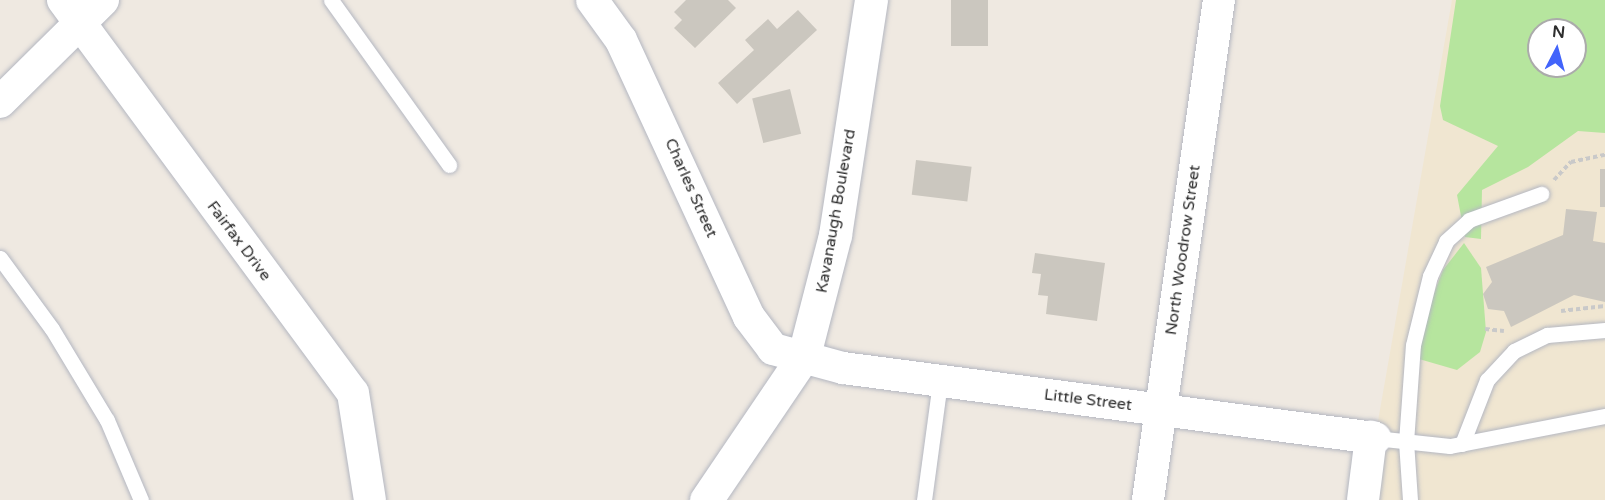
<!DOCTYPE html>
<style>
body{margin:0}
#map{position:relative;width:1605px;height:500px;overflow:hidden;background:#efe9e1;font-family:"Varela Round",sans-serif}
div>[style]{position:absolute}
.education>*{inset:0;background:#f0e6d1}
.green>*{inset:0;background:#b6e59e}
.building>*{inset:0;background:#cbc7bf;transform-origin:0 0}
.path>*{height:4px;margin-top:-2px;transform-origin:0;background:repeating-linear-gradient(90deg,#c9c9c9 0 4.5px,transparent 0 7.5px)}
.roads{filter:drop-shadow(0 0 2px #b4b7c1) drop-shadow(0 0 2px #b4b7c1)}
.lane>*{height:15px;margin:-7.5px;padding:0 7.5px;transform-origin:7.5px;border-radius:7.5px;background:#fff}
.street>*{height:32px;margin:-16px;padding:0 16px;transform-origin:16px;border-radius:16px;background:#fff}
.secondary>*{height:33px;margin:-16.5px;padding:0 16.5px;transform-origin:16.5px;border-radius:16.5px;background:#fff}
span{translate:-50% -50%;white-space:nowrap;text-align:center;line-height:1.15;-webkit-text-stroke:6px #fff;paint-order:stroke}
.street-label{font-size:16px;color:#2e2e2e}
.north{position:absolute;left:1527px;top:18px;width:60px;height:60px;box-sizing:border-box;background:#fff;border:2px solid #ababab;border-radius:50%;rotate:6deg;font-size:16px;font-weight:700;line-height:24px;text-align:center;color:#2e2e2e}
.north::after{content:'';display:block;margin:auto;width:21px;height:27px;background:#4264fb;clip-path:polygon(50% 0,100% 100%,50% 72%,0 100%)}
</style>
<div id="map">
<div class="education">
<div style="clip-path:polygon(evenodd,1452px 0,1605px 0,1605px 500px,1370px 500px,1375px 438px,1452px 0,1539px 30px,1575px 30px,1575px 66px,1539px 66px,1539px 30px)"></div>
</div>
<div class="green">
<div style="clip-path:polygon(evenodd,1456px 0,1605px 0,1605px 133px,1578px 131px,1528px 167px,1482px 190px,1481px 239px,1465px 237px,1457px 195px,1498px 146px,1443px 120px,1440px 106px,1456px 0,1539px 30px,1575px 30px,1575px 66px,1539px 66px,1539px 30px)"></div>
<div style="clip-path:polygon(1464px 243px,1481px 268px,1486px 332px,1480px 352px,1457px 370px,1419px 359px,1426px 314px,1443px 270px)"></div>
</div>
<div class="building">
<div style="clip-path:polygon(686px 0,728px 0,736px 8px,695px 48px,674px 28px,682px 20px,674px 12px)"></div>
<div style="left:951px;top:0;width:37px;height:46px"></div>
<div style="clip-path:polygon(798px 10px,817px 30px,737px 104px,718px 83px,754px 50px,745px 40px,768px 19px,777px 29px)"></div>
<div style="left:790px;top:89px;width:46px;height:39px;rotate:76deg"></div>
<div style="left:916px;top:160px;width:56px;height:35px;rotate:7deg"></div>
<div style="left:1600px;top:169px;width:5px;height:38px"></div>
<div style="clip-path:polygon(1566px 209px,1597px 212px,1593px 241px,1605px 243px,1605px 302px,1574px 295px,1511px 327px,1504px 311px,1488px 309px,1483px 294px,1492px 282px,1486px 267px,1563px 235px)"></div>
<div style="clip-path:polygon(1035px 253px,1105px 263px,1097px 321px,1046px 314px,1048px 296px,1038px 295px,1041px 274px,1032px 273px)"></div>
</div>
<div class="path">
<div style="left:1554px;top:180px;width:25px;rotate:-47deg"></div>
<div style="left:1571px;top:162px;width:35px;rotate:-12deg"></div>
<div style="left:1561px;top:311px;width:44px;rotate:-6.5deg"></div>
<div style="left:1485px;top:329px;width:19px;rotate:6deg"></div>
</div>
<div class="roads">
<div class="lane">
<div style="left:331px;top:0;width:203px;rotate:54.4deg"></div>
<div style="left:0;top:258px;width:88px;rotate:53.8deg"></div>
<div style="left:52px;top:329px;width:106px;rotate:58.9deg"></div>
<div style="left:107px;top:420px;width:87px;rotate:67deg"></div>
<div style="left:1375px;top:438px;width:75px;rotate:6.1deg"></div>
<div style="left:1450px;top:446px;width:158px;rotate:-11deg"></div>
<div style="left:1462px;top:444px;width:69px;rotate:-68.7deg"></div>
<div style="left:1487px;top:380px;width:40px;rotate:-47deg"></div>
<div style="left:1514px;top:351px;width:37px;rotate:-26deg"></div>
<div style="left:1547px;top:335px;width:58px;rotate:-4.9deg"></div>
<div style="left:924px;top:500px;width:120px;rotate:-82.3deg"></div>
<div style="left:1410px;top:500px;width:58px;rotate:-93.9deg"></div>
<div style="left:1406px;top:442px;width:97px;rotate:-85.9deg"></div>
<div style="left:1413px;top:345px;width:71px;rotate:-76.2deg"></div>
<div style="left:1430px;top:276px;width:38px;rotate:-65deg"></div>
<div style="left:1446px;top:241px;width:31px;rotate:-42deg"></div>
<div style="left:1469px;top:220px;width:77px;rotate:-19.9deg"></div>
</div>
<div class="street">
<div style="left:63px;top:0;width:488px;rotate:53.6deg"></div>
<div style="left:353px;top:393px;width:108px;rotate:81deg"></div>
<div style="left:592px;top:0;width:49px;rotate:54.1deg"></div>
<div style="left:621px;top:40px;width:305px;rotate:65.2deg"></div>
<div style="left:749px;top:317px;width:40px;rotate:53deg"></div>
<div style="left:773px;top:349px;width:73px;rotate:15.2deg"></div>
<div style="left:843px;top:368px;width:537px;rotate:7.5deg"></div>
<div style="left:0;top:102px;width:145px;rotate:-44.7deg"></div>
<div style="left:1148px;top:500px;width:505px;rotate:-81.92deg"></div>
<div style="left:1363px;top:500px;width:64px;rotate:-82.8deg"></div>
</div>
<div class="secondary">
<div style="left:706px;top:500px;width:175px;rotate:-55.9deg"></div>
<div style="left:804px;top:355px;width:124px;rotate:-75.5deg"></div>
<div style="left:835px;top:235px;width:238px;rotate:-81.3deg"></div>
</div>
</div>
<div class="street-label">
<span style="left:691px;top:188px;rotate:66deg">Charles Street</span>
<span style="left:836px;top:211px;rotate:-80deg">Kavanaugh Boulevard</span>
<span style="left:239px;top:241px;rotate:53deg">Fairfax Drive</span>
<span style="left:1183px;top:250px;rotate:-82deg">North Woodrow Street</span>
<span style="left:1088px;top:400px;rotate:7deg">Little Street</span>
</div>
<div class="north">N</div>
</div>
